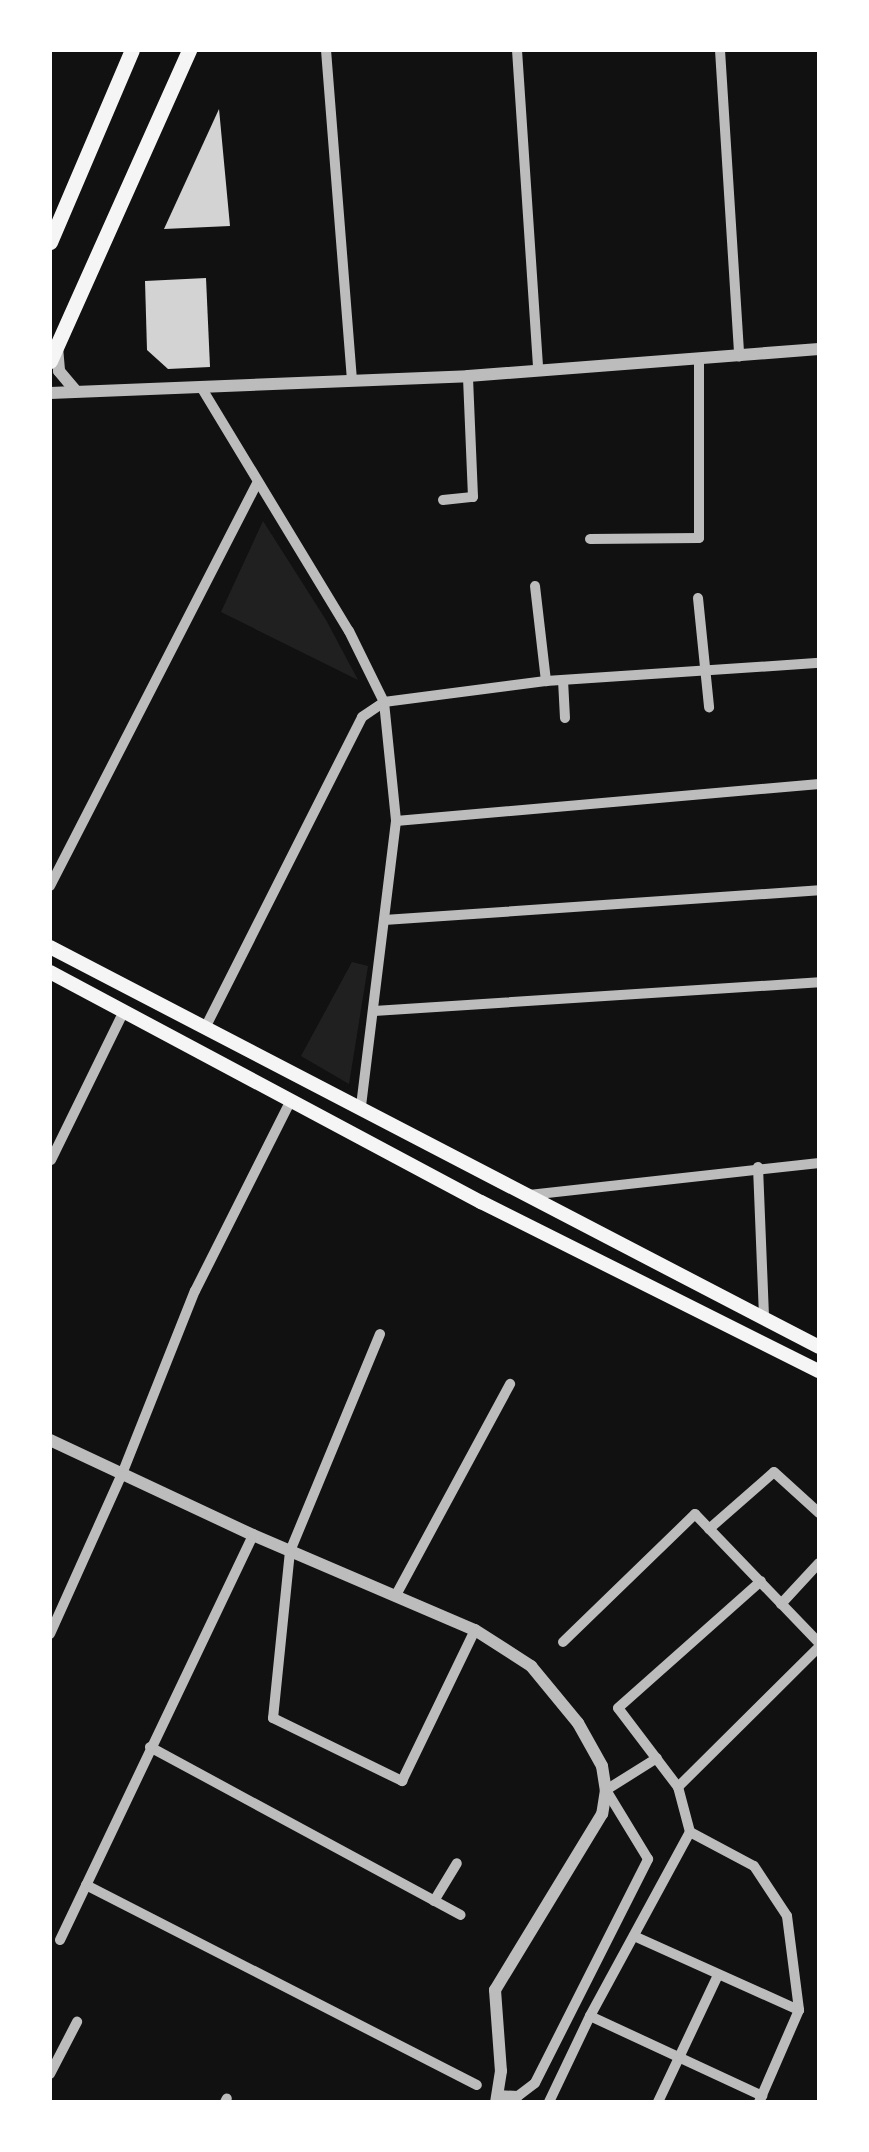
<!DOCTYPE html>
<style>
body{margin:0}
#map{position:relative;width:869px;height:2152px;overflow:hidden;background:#111;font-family:"Source Sans 3",sans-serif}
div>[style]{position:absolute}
.green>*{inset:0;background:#202020}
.building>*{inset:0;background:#d3d3d3}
.minor>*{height:10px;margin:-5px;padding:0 5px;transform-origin:5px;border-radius:5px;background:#bcbcbc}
.tertiary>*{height:12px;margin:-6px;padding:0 6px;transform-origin:6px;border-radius:6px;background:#bcbcbc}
.secondary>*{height:14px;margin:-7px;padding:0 7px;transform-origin:7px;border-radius:7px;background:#f5f5f5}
.primary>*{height:15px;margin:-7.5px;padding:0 7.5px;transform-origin:7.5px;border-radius:7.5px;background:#f5f5f5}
span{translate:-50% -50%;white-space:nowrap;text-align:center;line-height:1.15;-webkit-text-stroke:8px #fff;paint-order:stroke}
.frame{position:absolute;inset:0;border:52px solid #fff;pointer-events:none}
</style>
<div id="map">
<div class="green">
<div style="clip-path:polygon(263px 521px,326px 620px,358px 680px,221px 612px)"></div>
<div style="clip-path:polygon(352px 962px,368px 966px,349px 1084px,301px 1056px)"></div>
</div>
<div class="building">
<div style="clip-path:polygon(219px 109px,230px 226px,164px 229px)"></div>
<div style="clip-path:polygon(206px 278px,210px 367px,168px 369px,147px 350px,145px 281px)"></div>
</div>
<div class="minor">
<div style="left:326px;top:50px;width:332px;rotate:85.5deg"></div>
<div style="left:517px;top:50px;width:321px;rotate:86.2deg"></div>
<div style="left:720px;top:50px;width:307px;rotate:86.4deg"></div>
<div style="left:201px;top:387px;width:285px;rotate:58.8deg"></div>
<div style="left:349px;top:631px;width:79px;rotate:63.8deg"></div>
<div style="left:384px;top:702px;width:120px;rotate:84.2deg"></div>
<div style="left:396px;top:821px;width:289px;rotate:97deg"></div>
<div style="left:443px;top:500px;width:30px;rotate:-6deg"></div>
<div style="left:473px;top:497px;width:121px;rotate:-92.4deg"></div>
<div style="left:590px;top:539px;width:109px;rotate:-0.5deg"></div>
<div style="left:699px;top:538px;width:180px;rotate:-90deg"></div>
<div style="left:535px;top:586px;width:96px;rotate:83.4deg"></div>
<div style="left:698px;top:598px;width:110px;rotate:84.2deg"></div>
<div style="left:563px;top:680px;width:38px;rotate:87deg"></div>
<div style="left:396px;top:821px;width:425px;rotate:-5deg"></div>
<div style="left:50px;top:886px;width:452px;rotate:-62.8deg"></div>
<div style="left:384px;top:920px;width:436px;rotate:-3.9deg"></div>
<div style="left:374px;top:1011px;width:446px;rotate:-3.7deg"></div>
<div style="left:205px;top:1028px;width:348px;rotate:-63.2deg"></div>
<div style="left:362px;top:717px;width:27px;rotate:-34deg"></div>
<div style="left:384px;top:702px;width:163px;rotate:-7.4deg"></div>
<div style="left:546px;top:681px;width:274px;rotate:-3.8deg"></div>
<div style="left:51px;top:1160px;width:166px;rotate:-63.9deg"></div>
<div style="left:758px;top:1167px;width:150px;rotate:87.7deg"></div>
<div style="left:529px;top:1195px;width:292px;rotate:-6.3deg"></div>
<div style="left:380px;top:1334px;width:235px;rotate:112.5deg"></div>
<div style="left:290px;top:1551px;width:168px;rotate:95.8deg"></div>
<div style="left:273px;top:1718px;width:144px;rotate:26deg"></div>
<div style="left:402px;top:1781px;width:168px;rotate:-64.2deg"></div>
<div style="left:709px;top:1529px;width:86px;rotate:-41.2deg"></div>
<div style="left:774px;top:1472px;width:61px;rotate:42.3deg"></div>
<div style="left:396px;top:1595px;width:240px;rotate:-61.6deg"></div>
<div style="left:781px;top:1604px;width:56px;rotate:-47.2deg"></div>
<div style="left:50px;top:1634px;width:175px;rotate:-65.8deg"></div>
<div style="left:122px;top:1474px;width:197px;rotate:-68.3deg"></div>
<div style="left:195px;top:1291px;width:214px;rotate:-63.3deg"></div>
<div style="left:563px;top:1642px;width:184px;rotate:-44.1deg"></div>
<div style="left:695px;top:1514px;width:179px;rotate:46.1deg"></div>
<div style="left:150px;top:1747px;width:353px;rotate:28.4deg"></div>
<div style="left:678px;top:1787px;width:199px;rotate:-44.8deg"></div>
<div style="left:690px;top:1832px;width:72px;rotate:28deg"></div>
<div style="left:754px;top:1866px;width:60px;rotate:56.6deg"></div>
<div style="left:787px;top:1916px;width:95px;rotate:82.7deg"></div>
<div style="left:799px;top:2010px;width:100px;rotate:113.5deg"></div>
<div style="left:86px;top:1885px;width:439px;rotate:27.1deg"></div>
<div style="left:434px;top:1901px;width:44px;rotate:-58.8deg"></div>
<div style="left:634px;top:1936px;width:181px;rotate:24.2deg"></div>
<div style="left:60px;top:1940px;width:449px;rotate:-64.5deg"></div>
<div style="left:590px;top:2016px;width:190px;rotate:24.9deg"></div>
<div style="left:50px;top:2074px;width:59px;rotate:-62.6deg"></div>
<div style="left:497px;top:2095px;width:21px;rotate:3deg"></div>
<div style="left:518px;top:2096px;width:21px;rotate:-37deg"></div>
<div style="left:535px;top:2083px;width:251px;rotate:-63.2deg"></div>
<div style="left:648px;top:1859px;width:81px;rotate:-121.3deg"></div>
<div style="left:606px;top:1790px;width:60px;rotate:-32.1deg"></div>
<div style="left:225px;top:2102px;width:4px;rotate:-63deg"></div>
<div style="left:549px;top:2102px;width:95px;rotate:-64.5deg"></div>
<div style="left:590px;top:2016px;width:209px;rotate:-61.5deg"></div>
<div style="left:690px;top:1832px;width:47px;rotate:-104.9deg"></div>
<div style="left:678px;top:1787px;width:99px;rotate:-127.2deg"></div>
<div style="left:618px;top:1708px;width:191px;rotate:-41.6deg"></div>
<div style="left:658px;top:2102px;width:140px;rotate:-64.7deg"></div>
</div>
<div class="tertiary">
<div style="left:57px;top:347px;width:24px;rotate:85deg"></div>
<div style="left:59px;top:371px;width:25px;rotate:50deg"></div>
<div style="left:50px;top:393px;width:418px;rotate:-2.3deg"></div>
<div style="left:468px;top:376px;width:352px;rotate:-4.4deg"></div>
<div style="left:50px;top:1440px;width:224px;rotate:25.1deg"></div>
<div style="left:253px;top:1535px;width:241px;rotate:23.2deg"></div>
<div style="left:475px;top:1630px;width:67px;rotate:32.7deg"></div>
<div style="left:531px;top:1666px;width:74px;rotate:50.5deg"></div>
<div style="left:578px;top:1723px;width:49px;rotate:60.8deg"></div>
<div style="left:602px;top:1766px;width:24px;rotate:81deg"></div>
<div style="left:606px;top:1790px;width:24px;rotate:99deg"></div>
<div style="left:602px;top:1814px;width:206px;rotate:121.3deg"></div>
<div style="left:495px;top:1990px;width:81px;rotate:85.8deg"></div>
<div style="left:501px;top:2071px;width:31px;rotate:99deg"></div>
</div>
<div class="secondary">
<div style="left:50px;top:947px;width:867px;rotate:27.48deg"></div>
<div style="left:50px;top:972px;width:489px;rotate:28.1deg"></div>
<div style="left:481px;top:1202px;width:378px;rotate:26.6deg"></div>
</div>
<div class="primary">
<div style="left:50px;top:242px;width:209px;rotate:-66.9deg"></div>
<div style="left:50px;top:361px;width:341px;rotate:-65.9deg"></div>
</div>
<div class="frame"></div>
</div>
